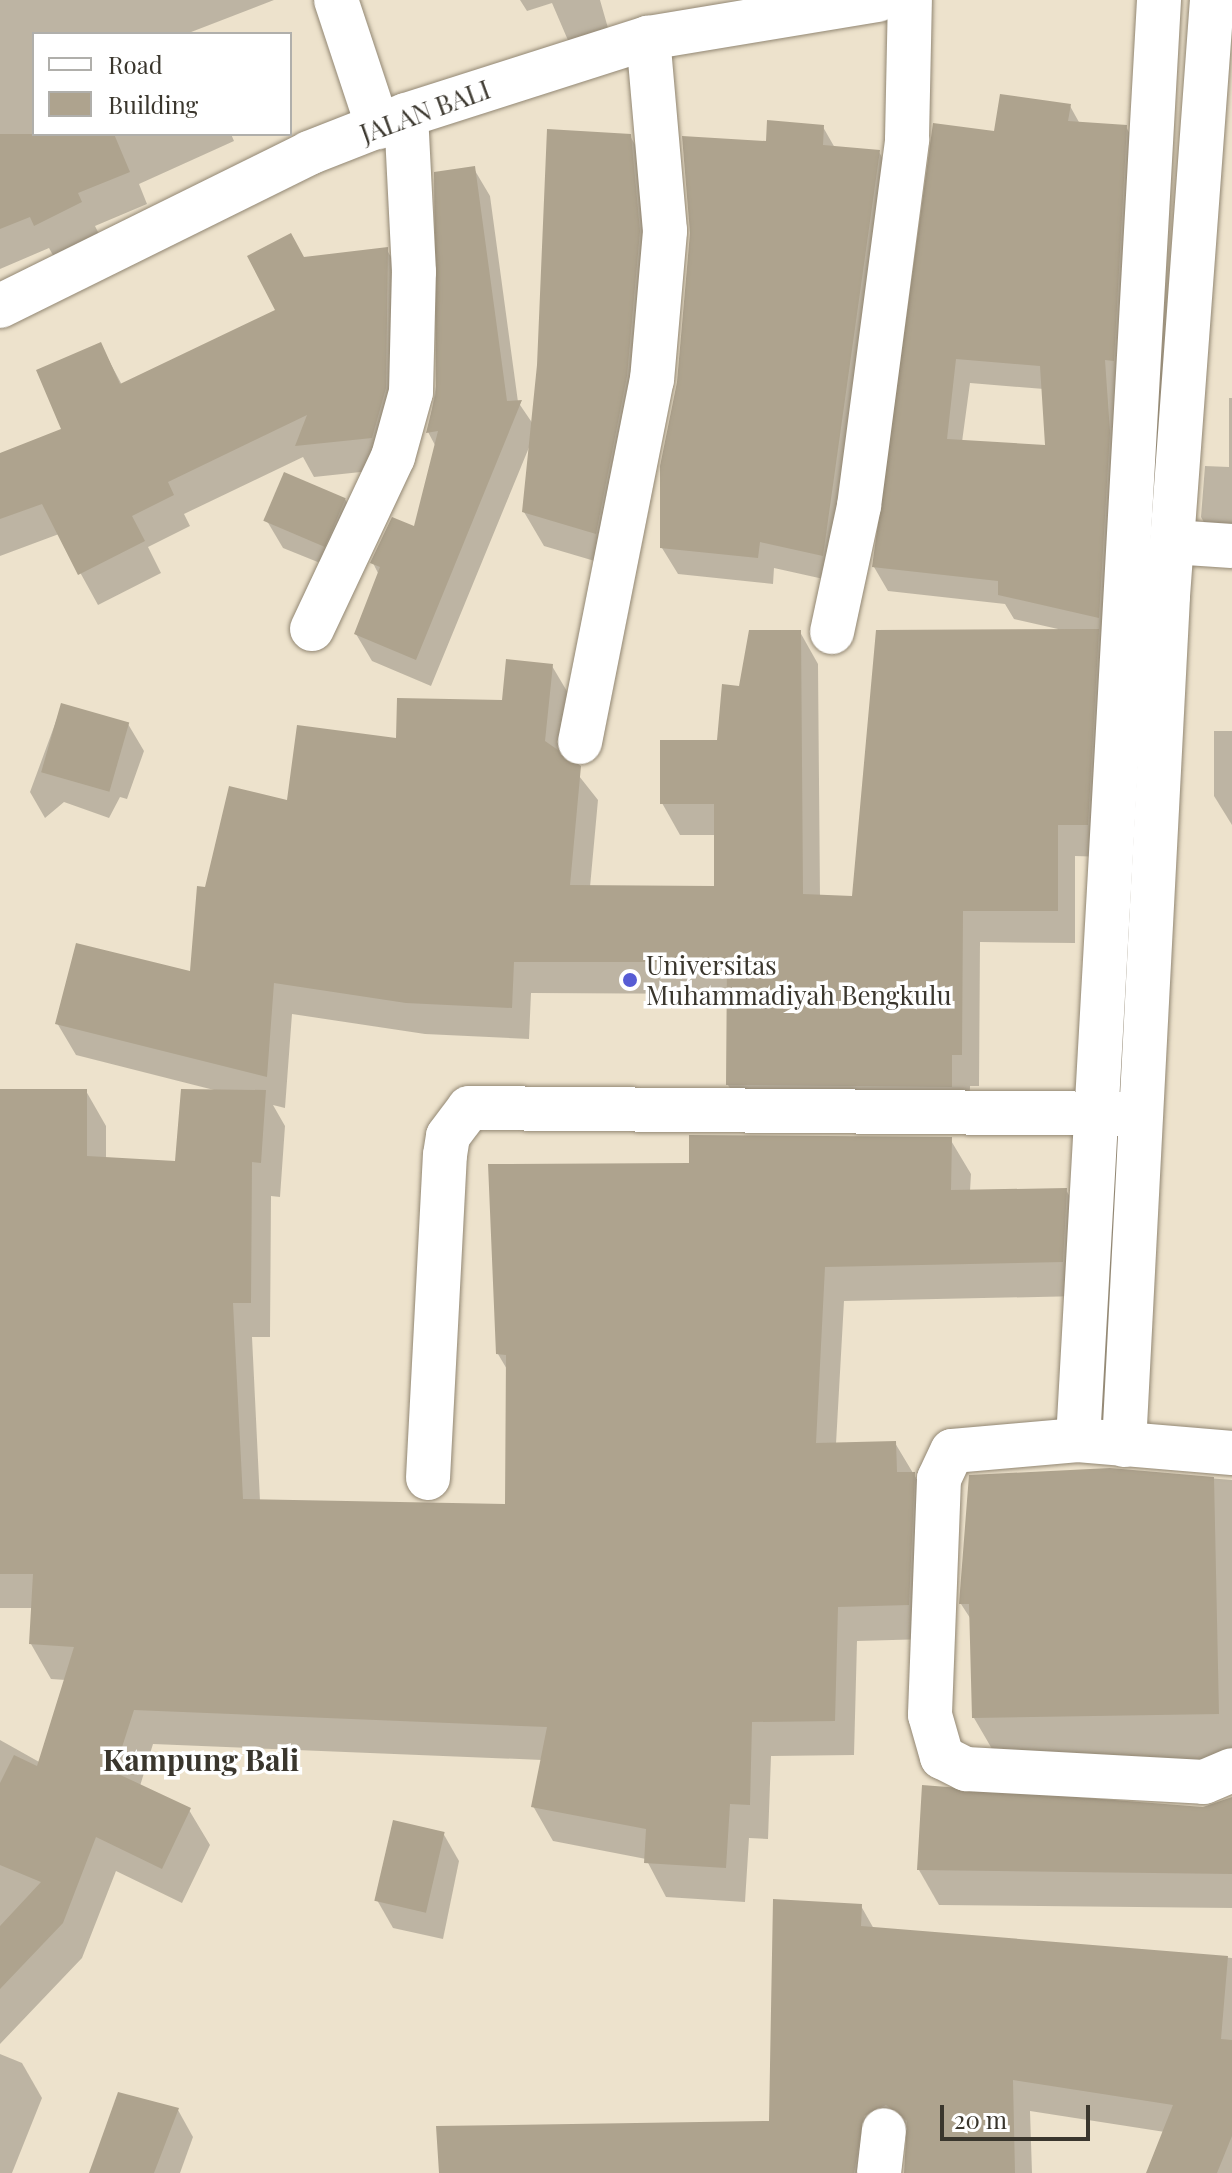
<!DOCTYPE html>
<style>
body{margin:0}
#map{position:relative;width:1232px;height:2173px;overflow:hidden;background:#ede2cc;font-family:"Playfair Display",serif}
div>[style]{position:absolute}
.shadow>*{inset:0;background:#0003}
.building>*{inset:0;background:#aea38e;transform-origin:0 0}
.roads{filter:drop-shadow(0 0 2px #928773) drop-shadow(0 0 2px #928773)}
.minor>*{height:44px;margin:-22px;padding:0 22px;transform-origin:22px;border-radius:22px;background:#fff}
.dots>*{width:22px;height:22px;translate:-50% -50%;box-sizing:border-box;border:4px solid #fff;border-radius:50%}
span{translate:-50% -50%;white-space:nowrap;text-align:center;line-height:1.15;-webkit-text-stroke:7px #fff;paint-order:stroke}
.street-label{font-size:26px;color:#3a362d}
.poi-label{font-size:26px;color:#3a362d}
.left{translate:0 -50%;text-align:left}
.quarter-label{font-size:30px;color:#3a362d;font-weight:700}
.legend{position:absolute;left:32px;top:32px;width:260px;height:104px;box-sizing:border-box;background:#fff;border:2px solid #b0afab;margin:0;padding:10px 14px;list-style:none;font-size:24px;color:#3a362d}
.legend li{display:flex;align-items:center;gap:16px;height:40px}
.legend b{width:40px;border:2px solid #b0afab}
.scale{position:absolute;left:940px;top:2105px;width:150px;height:36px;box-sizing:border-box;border:4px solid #3a362d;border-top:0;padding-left:10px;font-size:24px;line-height:28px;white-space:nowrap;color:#3a362d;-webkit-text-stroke:6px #fff;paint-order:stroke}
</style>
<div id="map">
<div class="shadow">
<div style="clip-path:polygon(0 0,274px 0,186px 34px,34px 34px,34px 134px,231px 134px,234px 141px,139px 184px,147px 204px,95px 226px,99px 234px,54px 257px,49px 248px,0 269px)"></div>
<div style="clip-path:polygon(520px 0,600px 0,616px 56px,579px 66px,552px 3px,527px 11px)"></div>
<div style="clip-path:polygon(evenodd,1070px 106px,1080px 124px,1126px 127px,1140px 151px,1105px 857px,1075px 856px,1075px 943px,980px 942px,979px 1086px,970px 1086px,969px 1119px,746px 1117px,728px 1085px,728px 994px,531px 993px,529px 1039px,425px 1034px,292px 1014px,285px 1108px,273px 1105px,285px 1126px,280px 1197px,271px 1196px,270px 1337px,252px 1337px,260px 1501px,507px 1506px,508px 1371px,498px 1354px,691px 1165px,950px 1139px,971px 1174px,970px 1191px,1066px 1190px,1086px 1224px,1082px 1296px,844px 1301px,836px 1444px,895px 1443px,934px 1508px,928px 1639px,857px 1641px,854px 1755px,771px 1756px,768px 1839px,749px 1838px,745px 1902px,666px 1897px,646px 1859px,553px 1841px,533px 1806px,542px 1760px,153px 1744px,140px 1786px,189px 1810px,210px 1845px,182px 1903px,116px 1871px,82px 1958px,0 2044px,0 1740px,41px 1763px,66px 1680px,51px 1679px,31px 1644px,33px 1608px,0 1608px,0 1091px,86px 1091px,106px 1126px,106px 1159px,177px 1164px,214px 1090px,76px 1055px,57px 1023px,192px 974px,206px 889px,289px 803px,398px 741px,504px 702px,552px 666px,571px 698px,564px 757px,598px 800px,590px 887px,716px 888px,716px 835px,680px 835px,662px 803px,719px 742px,740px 688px,800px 632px,818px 664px,820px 897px,853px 898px,1058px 629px,1014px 619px,1005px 604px,888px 591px,874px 567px,996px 134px,1070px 106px,970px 383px,1044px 389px,1047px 447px,962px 442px,970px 383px)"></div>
<div style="clip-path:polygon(823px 127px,835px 148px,879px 152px,894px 179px,837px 582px,774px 568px,773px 584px,678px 574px,662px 548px,768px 144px)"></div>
<div style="clip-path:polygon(630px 136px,650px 170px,615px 567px,544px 546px,524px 512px,530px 445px,431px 686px,372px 661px,356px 634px,379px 575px,373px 563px,416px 529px,436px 447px,428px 432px,474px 169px,490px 196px,518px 402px,533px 424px)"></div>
<div style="clip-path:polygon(387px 250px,404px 280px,389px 469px,314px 477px,303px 457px,184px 514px,190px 526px,148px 547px,161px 573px,98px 605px,59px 534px,0 556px,0 455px,64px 430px,100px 344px,122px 385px,278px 311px,304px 259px)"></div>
<div style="clip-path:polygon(1229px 398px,1232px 398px,1232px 548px,1218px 546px,1201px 517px,1205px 466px,1229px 467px)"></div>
<div style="clip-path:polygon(345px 499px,361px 526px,340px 571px,283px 548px,267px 521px)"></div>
<div style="clip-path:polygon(62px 705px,128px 724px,144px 751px,127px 799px,120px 797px,109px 818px,64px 802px,45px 818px,30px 792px)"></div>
<div style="clip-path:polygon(1214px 731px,1232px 731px,1232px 825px,1214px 796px)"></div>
<div style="clip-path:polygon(1110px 1470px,1232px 1480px,1232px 1761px,1002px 1766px,974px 1718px,972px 1621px,961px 1604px)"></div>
<div style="clip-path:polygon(1232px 1803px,1232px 1908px,939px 1905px,919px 1870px)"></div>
<div style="clip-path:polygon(443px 1833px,459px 1861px,443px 1939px,393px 1928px,377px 1900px)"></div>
<div style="clip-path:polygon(861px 1906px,874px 1929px,1232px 1958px,1232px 2173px,1149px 2173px,1165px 2132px,1030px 2111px,1032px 2173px,906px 2173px,908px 2137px,882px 2147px,879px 2173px,441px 2173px,771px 2123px)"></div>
<div style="clip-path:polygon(0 2054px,22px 2063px,42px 2098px,12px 2173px,0 2173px)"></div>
<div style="clip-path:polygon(178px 2110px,193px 2137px,180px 2173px,91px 2173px)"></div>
</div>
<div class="building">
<div style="clip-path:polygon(evenodd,1000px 94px,1071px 104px,1068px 121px,1127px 125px,1114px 361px,1105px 360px,1110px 432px,1099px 618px,998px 595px,998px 581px,872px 567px,933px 123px,994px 131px,1000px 94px,956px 359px,1040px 366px,1045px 445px,947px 439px,956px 359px)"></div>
<div style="clip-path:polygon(767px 120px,824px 125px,823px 145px,880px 150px,823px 556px,760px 542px,758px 558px,660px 548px,660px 466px,677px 382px,690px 233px,682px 136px,766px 141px)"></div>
<div style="clip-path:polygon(547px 129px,631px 134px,640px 231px,627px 376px,596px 534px,522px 512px,537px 365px)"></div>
<div style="clip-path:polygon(0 134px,114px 134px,130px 172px,78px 193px,82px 202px,34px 226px,30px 217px,0 229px)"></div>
<div style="clip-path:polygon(475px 166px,507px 401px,522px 400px,416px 660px,354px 634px,380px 567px,370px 563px,392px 517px,414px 526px,438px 431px,426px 433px,436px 393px,434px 172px)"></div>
<div style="clip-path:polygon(291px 233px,304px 257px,388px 247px,386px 388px,372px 438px,295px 446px,307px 415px,168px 482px,174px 495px,132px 516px,145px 541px,78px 575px,42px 504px,0 519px,0 453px,61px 429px,36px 370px,101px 342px,120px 384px,275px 310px,247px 256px)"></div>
<div style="left:284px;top:472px;width:67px;height:53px;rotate:23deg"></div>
<div style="clip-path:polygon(1099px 629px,1088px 825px,1058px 825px,1058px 911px,963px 911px,962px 1055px,952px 1055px,952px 1087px,726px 1085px,727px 962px,514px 962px,512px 1008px,406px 1003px,274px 983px,267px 1077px,55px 1024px,76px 943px,190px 971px,197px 886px,205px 887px,229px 786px,287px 800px,297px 725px,396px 738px,397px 698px,502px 700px,506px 659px,553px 664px,545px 741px,581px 766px,570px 885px,714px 886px,714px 804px,660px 804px,660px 740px,717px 740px,722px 684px,739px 686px,749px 630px,801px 630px,803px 894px,852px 896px,876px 630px)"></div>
<div style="left:61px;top:703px;width:71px;height:72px;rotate:16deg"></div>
<div style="clip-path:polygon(0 1089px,87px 1089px,87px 1156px,175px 1161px,181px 1089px,266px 1090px,261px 1163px,252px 1162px,251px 1303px,233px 1303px,243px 1499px,505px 1504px,506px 1355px,496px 1354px,488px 1164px,689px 1163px,689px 1135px,952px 1137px,951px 1190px,1067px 1188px,1063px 1262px,825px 1267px,816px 1443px,896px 1441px,897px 1472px,915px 1472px,909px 1605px,838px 1607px,835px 1721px,752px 1722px,750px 1805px,730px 1804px,726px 1868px,644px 1863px,646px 1829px,531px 1807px,547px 1727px,134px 1710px,114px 1772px,191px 1808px,162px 1869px,96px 1837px,63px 1923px,0 1989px,0 1926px,41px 1882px,0 1865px,0 1783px,14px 1755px,37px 1766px,74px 1647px,29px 1644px,33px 1574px,0 1574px)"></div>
<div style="clip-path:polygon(1110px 1468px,1214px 1477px,1219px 1714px,972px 1718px,969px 1604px,959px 1604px,969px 1475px)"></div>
<div style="clip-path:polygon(922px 1785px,1203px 1807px,1232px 1797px,1232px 1874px,917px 1870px)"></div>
<div style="left:393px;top:1820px;width:53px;height:83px;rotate:13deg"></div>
<div style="clip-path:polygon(773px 1899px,862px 1904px,861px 1926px,1228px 1956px,1221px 2039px,1232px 2040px,1232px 2136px,1217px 2173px,1146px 2173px,1173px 2105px,1013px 2080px,1015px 2173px,904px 2173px,907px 2121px,886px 2105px,864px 2116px,854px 2173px,439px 2173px,436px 2126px,769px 2121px)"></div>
<div style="clip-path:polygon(118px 2092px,179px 2108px,154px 2173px,89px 2173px)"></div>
</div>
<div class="roads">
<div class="minor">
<div style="left:336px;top:0;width:134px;rotate:71.7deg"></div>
<div style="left:0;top:306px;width:345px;rotate:-26.3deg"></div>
<div style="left:309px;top:153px;width:104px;rotate:-21.4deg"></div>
<div style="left:406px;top:115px;width:254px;rotate:-17.7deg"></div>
<div style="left:648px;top:38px;width:233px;rotate:-9.4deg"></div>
<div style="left:1172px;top:542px;width:60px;rotate:3.8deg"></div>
<div style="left:312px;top:629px;width:190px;rotate:-64.8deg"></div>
<div style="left:393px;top:457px;width:67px;rotate:-74.5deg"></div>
<div style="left:411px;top:392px;width:120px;rotate:-88.6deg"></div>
<div style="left:414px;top:272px;width:157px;rotate:-92.9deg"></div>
<div style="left:832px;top:632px;width:129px;rotate:-77.9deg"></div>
<div style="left:859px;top:506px;width:370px;rotate:-82.5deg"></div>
<div style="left:907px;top:139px;width:139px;rotate:-88.8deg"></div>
<div style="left:580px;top:742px;width:369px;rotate:-78.8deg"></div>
<div style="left:652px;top:380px;width:150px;rotate:-85deg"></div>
<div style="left:665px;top:231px;width:194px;rotate:-95deg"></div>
<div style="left:1078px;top:1440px;width:1442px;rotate:-86.78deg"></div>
<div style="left:1124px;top:1445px;width:850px;rotate:-87.03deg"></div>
<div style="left:1168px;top:596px;width:598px;rotate:-85.78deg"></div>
<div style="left:1232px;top:1453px;width:155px;rotate:-175.2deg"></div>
<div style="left:1078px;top:1440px;width:126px;rotate:175deg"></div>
<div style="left:952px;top:1451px;width:31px;rotate:115deg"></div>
<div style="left:939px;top:1479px;width:236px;rotate:92.2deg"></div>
<div style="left:930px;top:1715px;width:44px;rotate:74.1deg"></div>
<div style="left:942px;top:1757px;width:27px;rotate:27deg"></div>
<div style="left:966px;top:1769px;width:238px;rotate:3.1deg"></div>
<div style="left:1204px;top:1782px;width:30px;rotate:-23deg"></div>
<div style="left:428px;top:1478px;width:323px;rotate:-87deg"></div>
<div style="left:445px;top:1155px;width:19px;rotate:-81deg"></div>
<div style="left:448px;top:1136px;width:35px;rotate:-53deg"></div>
<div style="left:469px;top:1108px;width:655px;rotate:0.52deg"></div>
<div style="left:879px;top:2173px;width:43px;rotate:-83.4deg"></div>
</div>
</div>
<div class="dots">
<div style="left:630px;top:980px;background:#575cd4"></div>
</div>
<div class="street-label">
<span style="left:425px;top:111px;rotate:-20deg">JALAN BALI</span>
</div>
<div class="poi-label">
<span class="left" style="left:646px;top:980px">Universitas<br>Muhammadiyah Bengkulu</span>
</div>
<div class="quarter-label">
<span style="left:201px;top:1759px">Kampung Bali</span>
</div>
<ul class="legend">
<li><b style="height:10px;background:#fff"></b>Road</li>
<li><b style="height:22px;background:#aea38e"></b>Building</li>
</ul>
<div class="scale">20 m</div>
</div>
